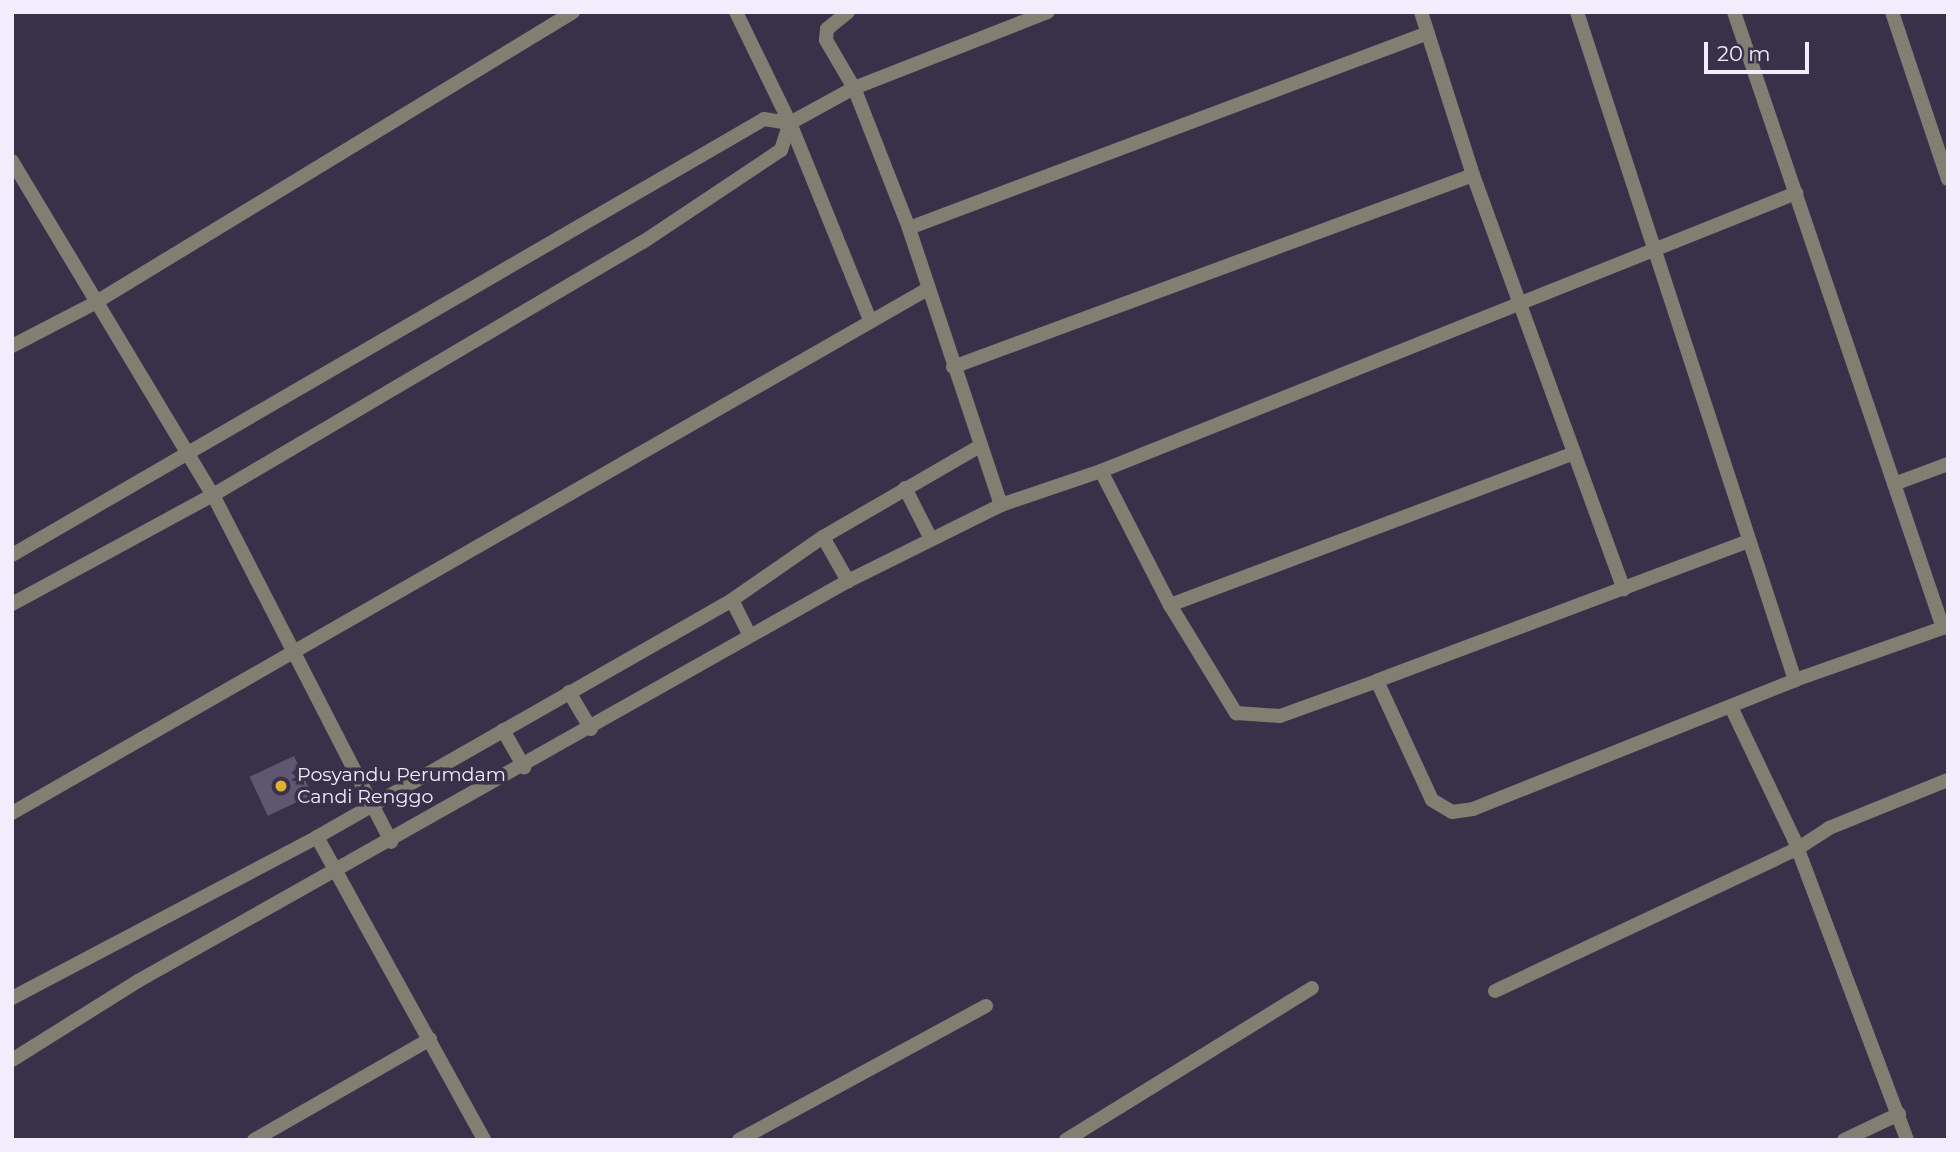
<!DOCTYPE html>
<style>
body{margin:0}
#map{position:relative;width:1960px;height:1152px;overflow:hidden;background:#393149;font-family:Montserrat,sans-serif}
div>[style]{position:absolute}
.building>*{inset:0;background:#5f5772;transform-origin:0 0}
.minor>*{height:14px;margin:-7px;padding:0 7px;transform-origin:7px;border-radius:7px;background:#837e72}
.dots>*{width:19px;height:19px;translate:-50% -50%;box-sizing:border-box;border:4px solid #393149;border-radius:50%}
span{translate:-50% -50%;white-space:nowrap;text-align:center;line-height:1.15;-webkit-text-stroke:7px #393149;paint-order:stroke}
.poi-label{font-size:19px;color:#f1edfd}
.left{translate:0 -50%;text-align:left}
.frame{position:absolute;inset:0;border:14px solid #f1edfd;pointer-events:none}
.scale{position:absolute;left:1704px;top:42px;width:105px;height:32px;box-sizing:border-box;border:4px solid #f1edfd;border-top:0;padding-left:9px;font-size:21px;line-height:24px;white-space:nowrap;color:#f1edfd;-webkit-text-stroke:5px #393149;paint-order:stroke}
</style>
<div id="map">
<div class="building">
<div style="left:294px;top:756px;width:43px;height:49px;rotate:65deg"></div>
</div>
<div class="minor">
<div style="left:736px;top:12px;width:123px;rotate:64.1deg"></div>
<div style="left:790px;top:123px;width:213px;rotate:67.9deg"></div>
<div style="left:1421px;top:12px;width:171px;rotate:72.3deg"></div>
<div style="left:1473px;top:175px;width:441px;rotate:70deg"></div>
<div style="left:1577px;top:12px;width:703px;rotate:71.93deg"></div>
<div style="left:1734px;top:12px;width:650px;rotate:71.26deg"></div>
<div style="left:1892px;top:12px;width:176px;rotate:71.5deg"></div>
<div style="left:12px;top:161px;width:390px;rotate:59deg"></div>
<div style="left:213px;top:495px;width:390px;rotate:62.8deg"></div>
<div style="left:909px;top:228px;width:554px;rotate:-20.59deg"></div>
<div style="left:12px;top:346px;width:91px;rotate:-27.4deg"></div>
<div style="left:93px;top:304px;width:562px;rotate:-31.31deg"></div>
<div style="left:953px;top:367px;width:554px;rotate:-20.27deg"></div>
<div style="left:1101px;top:471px;width:151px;rotate:62.8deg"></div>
<div style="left:1170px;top:605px;width:127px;rotate:58.6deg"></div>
<div style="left:1236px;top:713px;width:44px;rotate:3.9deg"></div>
<div style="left:1280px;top:716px;width:103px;rotate:-19.8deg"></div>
<div style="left:1894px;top:484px;width:58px;rotate:-20.3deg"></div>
<div style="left:905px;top:488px;width:57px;rotate:63deg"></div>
<div style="left:1001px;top:505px;width:292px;rotate:-108.4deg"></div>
<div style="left:909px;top:228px;width:150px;rotate:-111.4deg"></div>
<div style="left:854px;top:88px;width:208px;rotate:-21.4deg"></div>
<div style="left:823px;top:537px;width:51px;rotate:60.4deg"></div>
<div style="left:1746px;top:542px;width:394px;rotate:159.4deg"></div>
<div style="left:1377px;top:681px;width:131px;rotate:65.2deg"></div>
<div style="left:1432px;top:800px;width:23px;rotate:31deg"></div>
<div style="left:1452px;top:812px;width:21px;rotate:-8deg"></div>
<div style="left:1473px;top:809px;width:347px;rotate:-21.8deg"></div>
<div style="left:1795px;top:680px;width:162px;rotate:-19.4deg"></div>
<div style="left:12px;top:555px;width:869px;rotate:-30.1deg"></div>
<div style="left:764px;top:119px;width:26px;rotate:9deg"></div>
<div style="left:790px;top:123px;width:73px;rotate:-28.7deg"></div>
<div style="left:854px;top:88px;width:56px;rotate:-120.3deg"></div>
<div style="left:826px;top:40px;width:11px;rotate:-85deg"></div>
<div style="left:827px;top:29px;width:27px;rotate:-39deg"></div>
<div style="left:732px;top:600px;width:40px;rotate:63.4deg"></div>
<div style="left:12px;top:604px;width:229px;rotate:-28.5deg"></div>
<div style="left:213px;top:495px;width:499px;rotate:-30.5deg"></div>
<div style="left:643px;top:242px;width:166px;rotate:-33.7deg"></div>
<div style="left:781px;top:150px;width:28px;rotate:-72deg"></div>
<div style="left:1170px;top:605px;width:432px;rotate:-20.6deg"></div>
<div style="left:569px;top:692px;width:43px;rotate:59.3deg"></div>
<div style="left:1731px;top:707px;width:146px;rotate:64.5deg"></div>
<div style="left:1794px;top:839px;width:322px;rotate:69.4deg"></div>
<div style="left:503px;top:730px;width:43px;rotate:60.4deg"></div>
<div style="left:12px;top:813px;width:1053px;rotate:-29.78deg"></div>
<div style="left:317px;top:837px;width:346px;rotate:61.1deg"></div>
<div style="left:1495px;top:991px;width:334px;rotate:-25.2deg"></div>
<div style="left:1797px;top:849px;width:38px;rotate:-33deg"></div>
<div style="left:1829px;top:828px;width:128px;rotate:-22deg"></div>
<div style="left:12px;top:998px;width:345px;rotate:-27.8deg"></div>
<div style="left:317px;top:837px;width:478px;rotate:-29.7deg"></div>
<div style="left:732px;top:600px;width:111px;rotate:-34.7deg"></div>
<div style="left:823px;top:537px;width:179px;rotate:-30.1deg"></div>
<div style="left:12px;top:1060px;width:149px;rotate:-32.1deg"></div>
<div style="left:138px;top:981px;width:815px;rotate:-29.4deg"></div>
<div style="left:848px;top:581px;width:171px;rotate:-26.4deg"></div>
<div style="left:1001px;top:505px;width:106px;rotate:-18.8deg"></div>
<div style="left:1101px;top:471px;width:749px;rotate:-21.8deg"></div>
<div style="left:254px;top:1140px;width:203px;rotate:-29.8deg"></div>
<div style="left:739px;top:1140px;width:281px;rotate:-28.5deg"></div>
<div style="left:1066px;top:1140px;width:289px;rotate:-31.7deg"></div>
<div style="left:1844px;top:1140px;width:61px;rotate:-25.3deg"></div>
</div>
<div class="dots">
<div style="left:281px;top:786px;background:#ddb233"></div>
</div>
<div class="poi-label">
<span class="left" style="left:297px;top:786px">Posyandu Perumdam<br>Candi Renggo</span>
</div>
<div class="frame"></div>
<div class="scale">20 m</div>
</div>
